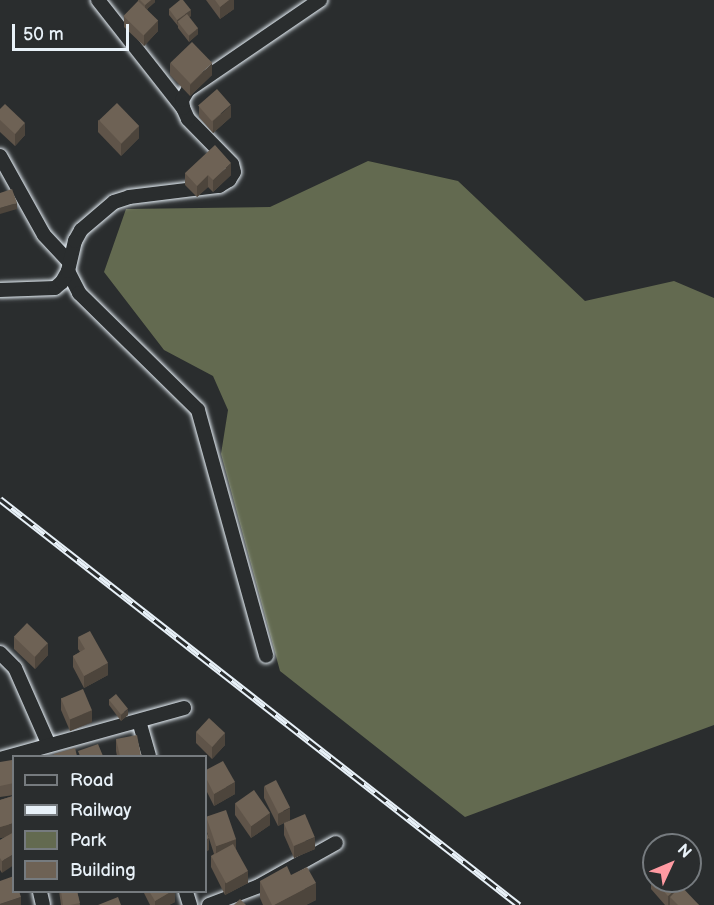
<!DOCTYPE html>
<style>
body{margin:0}
#map{position:relative;width:714px;height:905px;overflow:hidden;background:#2a2d2e;font-family:"Balsamiq Sans",sans-serif}
div>[style]{position:absolute}
.green>*{inset:0;background:#636a50}
.roads{filter:drop-shadow(0 0 2px #e8f1f8) drop-shadow(0 0 2px #e8f1f8)}
.minor>*{height:14px;margin:-7px;padding:0 7px;transform-origin:7px;border-radius:7px;background:#2a2d2e}
.rail>*{height:7px;margin-top:-3.5px;transform-origin:0;background:repeating-linear-gradient(90deg,#2a2d2e 0 14px,#e8f1f8 0 28px);box-sizing:border-box;border-block:2px solid #e8f1f8}
.wall>*{inset:0;background:#5f5449}
.shaded-wall>*{inset:0;background:#4d453c}
.building>*{inset:0;background:#6e6255;transform-origin:0 0}
span{translate:-50% -50%;white-space:nowrap;text-align:center;line-height:1.15;-webkit-text-stroke:5px #2a2d2e;paint-order:stroke}
.legend{position:absolute;left:12px;top:755px;width:195px;height:138px;box-sizing:border-box;background:#2a2d2e;border:2px solid #767b7f;margin:0;padding:8px 10px;list-style:none;font-size:18px;color:#e8f1f8}
.legend li{display:flex;align-items:center;gap:12px;height:30px}
.legend b{width:30px;border:2px solid #767b7f}
.north{position:absolute;left:642px;top:833px;width:60px;height:60px;box-sizing:border-box;background:#2a2d2e;border:2px solid #767b7f;border-radius:50%;rotate:46deg;font-size:16px;font-weight:700;line-height:24px;text-align:center;color:#e8f1f8}
.north::after{content:'';display:block;margin:auto;width:21px;height:27px;background:#ff9aa2;clip-path:polygon(50% 0,100% 100%,50% 72%,0 100%)}
.scale{position:absolute;left:12px;top:24px;width:117px;height:27px;box-sizing:border-box;border:3px solid #e8f1f8;border-top:0;padding-left:8px;font-size:18px;line-height:21px;white-space:nowrap;color:#e8f1f8;-webkit-text-stroke:4px #2a2d2e;paint-order:stroke}
</style>
<div id="map">
<div class="green">
<div style="clip-path:polygon(368px 161px,458px 181px,585px 301px,674px 281px,714px 298px,714px 725px,465px 817px,280px 671px,221px 454px,228px 410px,213px 376px,164px 350px,104px 272px,126px 209px,270px 207px)"></div>
</div>
<div class="roads">
<div class="minor">
<div style="left:98px;top:0;width:137px;rotate:51.8deg"></div>
<div style="left:0;top:156px;width:90px;rotate:60.9deg"></div>
<div style="left:44px;top:235px;width:37px;rotate:47deg"></div>
<div style="left:68px;top:271px;width:25px;rotate:63deg"></div>
<div style="left:79px;top:293px;width:167px;rotate:44.5deg"></div>
<div style="left:198px;top:410px;width:255px;rotate:74.5deg"></div>
<div style="left:0;top:290px;width:55px;rotate:-2.1deg"></div>
<div style="left:55px;top:288px;width:9px;rotate:-41deg"></div>
<div style="left:62px;top:282px;width:13px;rotate:-61deg"></div>
<div style="left:68px;top:271px;width:31px;rotate:-77deg"></div>
<div style="left:75px;top:241px;width:13px;rotate:-61deg"></div>
<div style="left:81px;top:230px;width:43px;rotate:-40.3deg"></div>
<div style="left:114px;top:202px;width:16px;rotate:-18deg"></div>
<div style="left:129px;top:197px;width:91px;rotate:-7deg"></div>
<div style="left:219px;top:186px;width:12px;rotate:-31deg"></div>
<div style="left:229px;top:180px;width:9px;rotate:-58deg"></div>
<div style="left:234px;top:172px;width:8px;rotate:-104deg"></div>
<div style="left:232px;top:164px;width:63px;rotate:-134.4deg"></div>
<div style="left:188px;top:119px;width:12px;rotate:-114deg"></div>
<div style="left:183px;top:108px;width:8px;rotate:-97deg"></div>
<div style="left:182px;top:100px;width:12px;rotate:-59deg"></div>
<div style="left:188px;top:90px;width:160px;rotate:-34.3deg"></div>
<div style="left:0;top:653px;width:21px;rotate:45deg"></div>
<div style="left:15px;top:668px;width:84px;rotate:66.2deg"></div>
<div style="left:139px;top:721px;width:36px;rotate:74deg"></div>
<div style="left:0;top:759px;width:191px;rotate:-15.5deg"></div>
<div style="left:40px;top:892px;width:13px;rotate:77deg"></div>
<div style="left:186px;top:892px;width:14px;rotate:73deg"></div>
<div style="left:209px;top:905px;width:53px;rotate:-20.8deg"></div>
<div style="left:259px;top:886px;width:88px;rotate:-29.2deg"></div>
</div>
</div>
<div class="rail">
<div style="left:0;top:499px;width:659px;rotate:38.04deg"></div>
</div>
<div class="wall">
<div style="clip-path:polygon(138px 0,155px 0,155px 2px,147px 9px,158px 31px,144px 46px,124px 27px,124px 16px,138px 2px)"></div>
<div style="clip-path:polygon(206px 0,234px 0,234px 9px,220px 19px)"></div>
<div style="clip-path:polygon(169px 9px,191px 16px,189px 17px,198px 34px,189px 42px,178px 28px,178px 26px,169px 15px)"></div>
<div style="clip-path:polygon(170px 63px,212px 75px,190px 96px,170px 75px)"></div>
<div style="clip-path:polygon(199px 106px,231px 117px,213px 133px,199px 117px)"></div>
<div style="clip-path:polygon(0 109px,25px 135px,15px 146px,0 132px)"></div>
<div style="clip-path:polygon(98px 120px,139px 138px,121px 156px,98px 132px)"></div>
<div style="clip-path:polygon(185px 173px,231px 175px,213px 192px,208px 187px,197px 197px,185px 185px)"></div>
<div style="clip-path:polygon(14px 637px,48px 655px,35px 669px,14px 649px)"></div>
<div style="clip-path:polygon(78px 637px,108px 675px,84px 688px,73px 667px,73px 656px,80px 652px,78px 649px)"></div>
<div style="clip-path:polygon(61px 698px,92px 722px,70px 731px,61px 710px)"></div>
<div style="clip-path:polygon(109px 699px,128px 715px,121px 721px,109px 705px)"></div>
<div style="clip-path:polygon(196px 732px,225px 745px,212px 759px,196px 743px)"></div>
<div style="clip-path:polygon(116px 739px,141px 756px,117px 756px,116px 751px)"></div>
<div style="clip-path:polygon(0 762px,14px 768px,14px 795px,0 797px)"></div>
<div style="clip-path:polygon(206px 770px,235px 794px,214px 806px,206px 790px)"></div>
<div style="clip-path:polygon(264px 786px,290px 820px,278px 826px,264px 798px)"></div>
<div style="clip-path:polygon(13px 796px,2px 873px,0 870px,0 840px,5px 837px,0 838px,0 800px)"></div>
<div style="clip-path:polygon(235px 803px,270px 825px,251px 838px,235px 815px)"></div>
<div style="clip-path:polygon(206px 817px,236px 849px,248px 883px,225px 895px,211px 867px,211px 856px,214px 854px,206px 829px)"></div>
<div style="clip-path:polygon(284px 823px,315px 849px,294px 858px,284px 835px)"></div>
<div style="clip-path:polygon(291px 875px,316px 900px,306px 905px,263px 905px,260px 898px,260px 881px)"></div>
<div style="clip-path:polygon(651px 877px,677px 881px,673px 884px,677px 890px,699px 905px,665px 905px,651px 889px)"></div>
<div style="clip-path:polygon(59px 891px,77px 891px,80px 905px,61px 905px)"></div>
<div style="clip-path:polygon(143px 891px,175px 891px,175px 902px,169px 905px,150px 905px)"></div>
</div>
<div class="shaded-wall">
<div style="clip-path:polygon(151px 0,155px 0,155px 2px,145px 11px,145px 5px)"></div>
<div style="clip-path:polygon(229px 0,234px 0,234px 9px,220px 19px,220px 7px)"></div>
<div style="clip-path:polygon(191px 10px,191px 16px,180px 24px,178px 22px,177px 26px,177px 20px)"></div>
<div style="clip-path:polygon(158px 20px,158px 31px,144px 46px,144px 34px)"></div>
<div style="clip-path:polygon(198px 28px,198px 34px,189px 42px,189px 36px)"></div>
<div style="clip-path:polygon(212px 63px,212px 75px,190px 96px,190px 85px)"></div>
<div style="clip-path:polygon(231px 105px,231px 117px,213px 133px,213px 121px)"></div>
<div style="clip-path:polygon(25px 123px,25px 135px,15px 146px,15px 134px)"></div>
<div style="clip-path:polygon(139px 126px,139px 138px,121px 156px,121px 144px)"></div>
<div style="clip-path:polygon(231px 163px,231px 175px,213px 192px,213px 180px)"></div>
<div style="clip-path:polygon(208px 175px,208px 187px,197px 197px,197px 186px)"></div>
<div style="clip-path:polygon(17px 203px,17px 209px,0 214px,0 208px)"></div>
<div style="clip-path:polygon(48px 643px,48px 655px,35px 669px,35px 657px)"></div>
<div style="clip-path:polygon(108px 663px,108px 675px,84px 688px,84px 676px)"></div>
<div style="clip-path:polygon(128px 709px,128px 715px,121px 721px,121px 715px)"></div>
<div style="clip-path:polygon(92px 710px,92px 722px,70px 731px,70px 719px)"></div>
<div style="clip-path:polygon(225px 733px,225px 745px,212px 759px,212px 747px)"></div>
<div style="clip-path:polygon(235px 782px,235px 794px,214px 806px,214px 794px)"></div>
<div style="clip-path:polygon(290px 808px,290px 820px,278px 826px,278px 814px)"></div>
<div style="clip-path:polygon(270px 813px,270px 825px,251px 838px,251px 826px)"></div>
<div style="clip-path:polygon(14px 823px,14px 835px,0 838px,0 827px)"></div>
<div style="clip-path:polygon(315px 837px,315px 849px,294px 858px,294px 846px)"></div>
<div style="clip-path:polygon(209px 838px,209px 850px,206px 852px,206px 840px)"></div>
<div style="clip-path:polygon(236px 839px,236px 851px,216px 858px,216px 846px)"></div>
<div style="clip-path:polygon(14px 854px,14px 865px,2px 873px,2px 861px)"></div>
<div style="clip-path:polygon(248px 871px,248px 883px,225px 895px,225px 883px)"></div>
<div style="clip-path:polygon(316px 883px,316px 900px,306px 905px,274px 905px)"></div>
<div style="clip-path:polygon(677px 888px,677px 900px,670px 897px,670px 905px,668px 905px,668px 896px)"></div>
<div style="clip-path:polygon(172px 891px,175px 891px,175px 902px,169px 905px,155px 905px,155px 901px)"></div>
<div style="clip-path:polygon(21px 897px,21px 905px,0 905px,0 904px)"></div>
</div>
<div class="building">
<div style="clip-path:polygon(140px 0,151px 0,145px 5px)"></div>
<div style="clip-path:polygon(180px 0,183px 0,191px 10px,177px 20px,169px 9px)"></div>
<div style="clip-path:polygon(215px 0,229px 0,220px 7px)"></div>
<div style="left:138px;top:1px;width:28px;height:21px;rotate:44deg"></div>
<div style="left:187px;top:14px;width:18px;height:12px;rotate:52deg"></div>
<div style="left:192px;top:42px;width:29px;height:30px;rotate:46deg"></div>
<div style="left:217px;top:89px;width:21px;height:25px;rotate:49deg"></div>
<div style="left:117px;top:103px;width:32px;height:25px;rotate:46deg"></div>
<div style="clip-path:polygon(5px 104px,25px 123px,15px 134px,0 120px,0 109px)"></div>
<div style="clip-path:polygon(215px 145px,231px 163px,213px 180px,208px 175px,197px 186px,185px 173px)"></div>
<div style="clip-path:polygon(12px 189px,17px 203px,0 208px,0 193px)"></div>
<div style="left:27px;top:623px;width:29px;height:19px;rotate:44deg"></div>
<div style="clip-path:polygon(90px 631px,108px 663px,84px 676px,73px 656px,85px 649px,78px 637px)"></div>
<div style="left:83px;top:689px;width:23px;height:24px;rotate:67deg"></div>
<div style="left:116px;top:694px;width:19px;height:9px;rotate:51deg"></div>
<div style="left:209px;top:718px;width:22px;height:19px;rotate:43deg"></div>
<div style="clip-path:polygon(137px 735px,141px 756px,120px 756px,116px 739px)"></div>
<div style="clip-path:polygon(98px 744px,103px 756px,80px 756px,78px 751px)"></div>
<div style="clip-path:polygon(75px 748px,77px 756px,54px 756px,54px 754px)"></div>
<div style="clip-path:polygon(12px 760px,14px 768px,14px 783px,0 786px,0 762px)"></div>
<div style="clip-path:polygon(223px 761px,235px 782px,214px 794px,206px 778px,206px 770px)"></div>
<div style="left:276px;top:780px;width:31px;height:13px;rotate:63deg"></div>
<div style="left:254px;top:790px;width:28px;height:23px;rotate:55deg"></div>
<div style="clip-path:polygon(13px 796px,14px 823px,0 827px,0 800px)"></div>
<div style="left:226px;top:810px;width:31px;height:21px;rotate:71deg"></div>
<div style="left:305px;top:814px;width:25px;height:23px;rotate:67deg"></div>
<div style="clip-path:polygon(206px 831px,209px 838px,206px 840px)"></div>
<div style="clip-path:polygon(14px 832px,14px 854px,2px 861px,0 858px,0 840px)"></div>
<div style="left:233px;top:844px;width:31px;height:25px;rotate:61deg"></div>
<div style="clip-path:polygon(287px 866px,291px 875px,307px 867px,316px 883px,274px 905px,272px 905px,260px 881px)"></div>
<div style="clip-path:polygon(14px 876px,14px 891px,19px 891px,21px 897px,0 904px,0 881px)"></div>
<div style="clip-path:polygon(654px 881px,670px 881px,677px 888px,668px 896px)"></div>
<div style="clip-path:polygon(681px 886px,699px 905px,678px 905px,670px 897px)"></div>
<div style="clip-path:polygon(61px 891px,77px 891px,80px 903px,70px 905px,63px 905px)"></div>
<div style="clip-path:polygon(149px 891px,172px 891px,155px 901px)"></div>
<div style="clip-path:polygon(118px 897px,121px 905px,98px 905px)"></div>
<div style="clip-path:polygon(240px 899px,246px 905px,234px 905px)"></div>
</div>
<ul class="legend">
<li><b style="height:8px;background:#2a2d2e"></b>Road</li>
<li><b style="height:8px;background:#e8f1f8"></b>Railway</li>
<li><b style="height:16px;background:#636a50"></b>Park</li>
<li><b style="height:16px;background:#6e6255"></b>Building</li>
</ul>
<div class="north">N</div>
<div class="scale">50 m</div>
</div>
